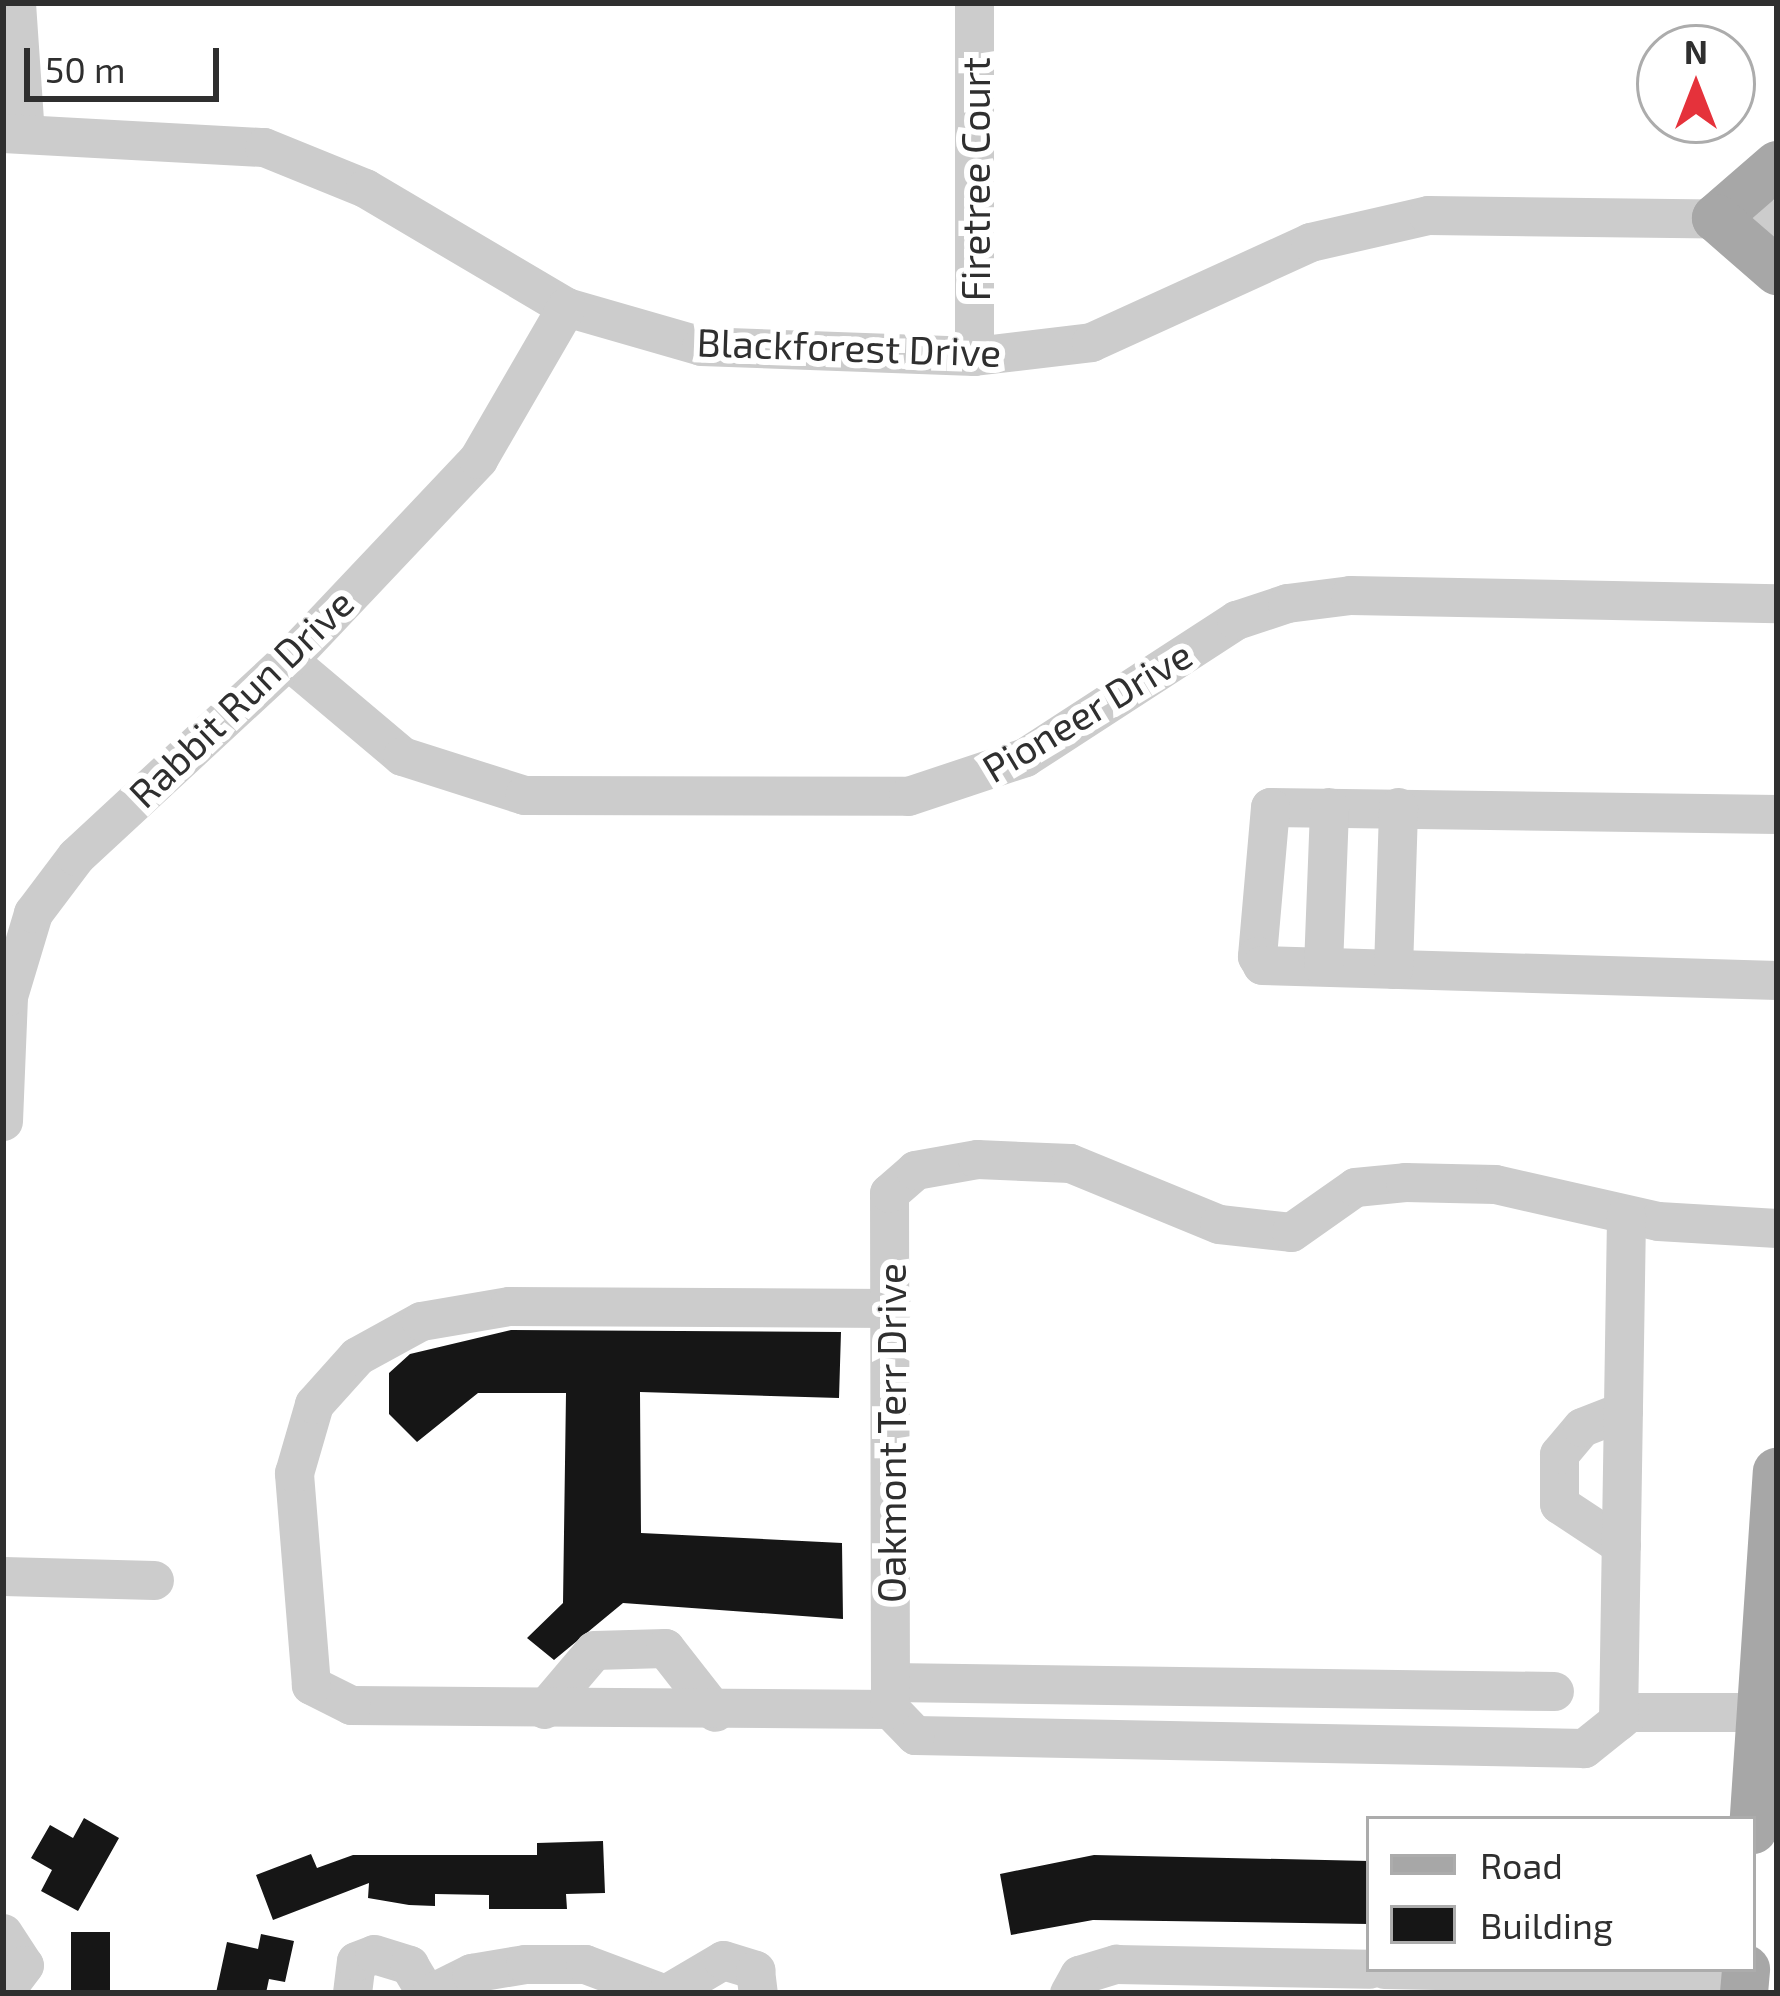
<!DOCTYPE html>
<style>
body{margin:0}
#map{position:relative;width:1780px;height:1996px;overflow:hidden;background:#fff;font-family:"Exo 2",sans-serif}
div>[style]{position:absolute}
.building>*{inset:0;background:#161616;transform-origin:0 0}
.minor>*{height:39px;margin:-19.5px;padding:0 19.5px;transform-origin:19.5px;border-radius:19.5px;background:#ccc}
.major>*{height:48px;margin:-24px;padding:0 24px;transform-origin:24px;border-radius:24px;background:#a7a7a7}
span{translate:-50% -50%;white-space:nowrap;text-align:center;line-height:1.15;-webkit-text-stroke:12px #fff;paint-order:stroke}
.street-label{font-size:39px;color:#2f2f2f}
.frame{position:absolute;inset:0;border:6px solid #2f2f2f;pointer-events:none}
.legend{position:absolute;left:1366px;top:1816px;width:390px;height:156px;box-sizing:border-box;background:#fff;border:3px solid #acacac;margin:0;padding:15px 21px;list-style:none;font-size:36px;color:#2f2f2f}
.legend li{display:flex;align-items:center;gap:24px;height:60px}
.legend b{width:60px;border:3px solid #acacac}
.north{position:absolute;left:1636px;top:24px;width:120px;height:120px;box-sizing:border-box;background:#fff;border:3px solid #acacac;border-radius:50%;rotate:0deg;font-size:33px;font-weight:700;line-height:48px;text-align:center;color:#2f2f2f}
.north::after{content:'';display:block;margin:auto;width:42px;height:54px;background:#e5323b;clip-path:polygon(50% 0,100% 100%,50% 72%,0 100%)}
.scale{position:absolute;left:24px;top:48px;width:195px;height:54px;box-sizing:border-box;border:6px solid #2f2f2f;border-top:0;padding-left:15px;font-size:36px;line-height:42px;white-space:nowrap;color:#2f2f2f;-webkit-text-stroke:9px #fff;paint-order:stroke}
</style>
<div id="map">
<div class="building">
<div style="clip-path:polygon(511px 1330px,841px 1332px,839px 1398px,640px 1392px,641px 1533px,842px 1543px,843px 1619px,623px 1603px,554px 1660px,527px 1638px,563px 1603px,566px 1393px,478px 1393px,417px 1442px,389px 1414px,389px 1373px,410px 1354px)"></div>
<div style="clip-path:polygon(84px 1818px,119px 1838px,78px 1911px,41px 1891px,52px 1870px,31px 1858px,50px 1825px,73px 1838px)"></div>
<div style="clip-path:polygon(603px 1841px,605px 1893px,566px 1894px,567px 1909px,489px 1909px,489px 1895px,435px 1894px,435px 1906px,409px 1905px,368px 1898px,369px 1883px,273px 1920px,256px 1875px,311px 1854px,317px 1868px,353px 1855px,537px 1855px,537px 1843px)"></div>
<div style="clip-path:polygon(1094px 1855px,1369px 1861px,1369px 1924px,1093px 1920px,1011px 1935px,1000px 1874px)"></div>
<div style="left:71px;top:1932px;width:39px;height:59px"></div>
<div style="clip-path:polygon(261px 1934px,294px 1941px,285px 1982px,269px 1979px,266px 1993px,216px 1993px,227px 1942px,258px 1949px)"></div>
</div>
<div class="minor">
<div style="left:16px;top:3px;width:131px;rotate:86.1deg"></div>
<div style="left:3px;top:133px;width:261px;rotate:3.1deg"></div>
<div style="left:264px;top:147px;width:109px;rotate:22.1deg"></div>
<div style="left:365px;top:188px;width:234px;rotate:30.6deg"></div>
<div style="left:566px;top:307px;width:141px;rotate:16.1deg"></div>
<div style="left:701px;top:346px;width:273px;rotate:2.1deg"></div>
<div style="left:974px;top:356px;width:118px;rotate:-6.8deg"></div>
<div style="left:1091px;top:342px;width:241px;rotate:-24.5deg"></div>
<div style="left:1310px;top:242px;width:121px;rotate:-12.9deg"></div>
<div style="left:1428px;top:215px;width:349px;rotate:0.7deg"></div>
<div style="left:974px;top:356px;width:353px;rotate:-90deg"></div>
<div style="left:288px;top:660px;width:149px;rotate:40.1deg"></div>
<div style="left:402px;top:756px;width:128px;rotate:17.7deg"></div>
<div style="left:524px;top:795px;width:384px;rotate:0.1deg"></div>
<div style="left:908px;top:796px;width:123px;rotate:-18.4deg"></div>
<div style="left:1025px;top:757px;width:252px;rotate:-33deg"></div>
<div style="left:1236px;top:620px;width:54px;rotate:-18.4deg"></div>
<div style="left:1287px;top:603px;width:64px;rotate:-7.2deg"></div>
<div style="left:1350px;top:595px;width:427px;rotate:1.1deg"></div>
<div style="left:1777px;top:814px;width:507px;rotate:-179.21deg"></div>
<div style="left:1270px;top:807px;width:150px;rotate:95deg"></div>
<div style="left:1257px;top:956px;width:10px;rotate:61deg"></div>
<div style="left:1262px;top:965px;width:515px;rotate:1.67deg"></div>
<div style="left:1323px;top:966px;width:159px;rotate:-87.8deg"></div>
<div style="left:1393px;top:969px;width:162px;rotate:-88.2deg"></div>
<div style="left:3px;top:1121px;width:125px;rotate:-87.7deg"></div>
<div style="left:8px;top:996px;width:87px;rotate:-73.2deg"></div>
<div style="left:33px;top:913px;width:71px;rotate:-53deg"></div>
<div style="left:76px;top:856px;width:289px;rotate:-42.8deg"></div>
<div style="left:288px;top:660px;width:277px;rotate:-46.6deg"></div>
<div style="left:478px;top:459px;width:176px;rotate:-59.9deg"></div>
<div style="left:1621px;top:1545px;width:74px;rotate:-146.5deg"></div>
<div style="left:1559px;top:1504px;width:50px;rotate:-90deg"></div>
<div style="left:1559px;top:1454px;width:35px;rotate:-50deg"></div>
<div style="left:1582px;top:1427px;width:44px;rotate:-21.3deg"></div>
<div style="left:3px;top:1576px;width:151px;rotate:1.5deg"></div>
<div style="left:890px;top:1682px;width:664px;rotate:0.78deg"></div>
<div style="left:544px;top:1709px;width:77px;rotate:-49.7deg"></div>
<div style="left:594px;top:1650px;width:71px;rotate:-1.6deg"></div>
<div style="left:665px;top:1648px;width:81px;rotate:52deg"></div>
<div style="left:890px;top:1709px;width:539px;rotate:-179.57deg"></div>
<div style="left:351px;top:1705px;width:45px;rotate:-153.4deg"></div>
<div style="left:311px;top:1685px;width:213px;rotate:-94.6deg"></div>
<div style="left:294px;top:1473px;width:72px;rotate:-73.8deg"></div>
<div style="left:314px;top:1404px;width:64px;rotate:-48.1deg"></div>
<div style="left:357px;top:1356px;width:73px;rotate:-28.7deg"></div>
<div style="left:421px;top:1321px;width:89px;rotate:-9.7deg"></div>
<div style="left:509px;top:1306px;width:383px;rotate:0.3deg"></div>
<div style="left:1759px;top:1712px;width:130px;rotate:180deg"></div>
<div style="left:1629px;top:1712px;width:58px;rotate:141.3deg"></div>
<div style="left:1584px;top:1748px;width:669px;rotate:-178.89deg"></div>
<div style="left:915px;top:1735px;width:36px;rotate:-134deg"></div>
<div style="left:890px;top:1709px;width:516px;rotate:-90.11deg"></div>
<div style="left:889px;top:1193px;width:35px;rotate:-41deg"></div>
<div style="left:915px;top:1170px;width:63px;rotate:-10.1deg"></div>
<div style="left:977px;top:1159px;width:93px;rotate:2.5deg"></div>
<div style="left:1070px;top:1163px;width:161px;rotate:22.3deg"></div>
<div style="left:1219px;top:1224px;width:72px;rotate:6.3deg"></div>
<div style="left:1291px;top:1232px;width:78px;rotate:-35.1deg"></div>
<div style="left:1355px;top:1187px;width:50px;rotate:-5.7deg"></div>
<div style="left:1405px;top:1182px;width:90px;rotate:1.3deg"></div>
<div style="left:1495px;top:1184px;width:167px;rotate:12.8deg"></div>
<div style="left:1658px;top:1221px;width:119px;rotate:3.4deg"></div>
<div style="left:1618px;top:1721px;width:506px;rotate:-89.09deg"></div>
<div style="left:3px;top:1933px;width:38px;rotate:57deg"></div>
<div style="left:24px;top:1965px;width:35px;rotate:127deg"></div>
<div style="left:1384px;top:1969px;width:361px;rotate:1.1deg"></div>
<div style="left:352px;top:1993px;width:32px;rotate:-83deg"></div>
<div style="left:356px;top:1961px;width:19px;rotate:-21deg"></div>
<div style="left:374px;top:1954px;width:37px;rotate:17deg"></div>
<div style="left:409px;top:1965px;width:33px;rotate:59deg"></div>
<div style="left:431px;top:1993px;width:45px;rotate:-26.6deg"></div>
<div style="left:471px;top:1973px;width:55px;rotate:-9.5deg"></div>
<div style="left:525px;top:1964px;width:60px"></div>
<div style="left:585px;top:1964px;width:82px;rotate:20.6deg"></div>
<div style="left:667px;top:1993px;width:65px;rotate:-30.5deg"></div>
<div style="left:723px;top:1960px;width:34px;rotate:17deg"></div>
<div style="left:755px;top:1970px;width:23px;rotate:83deg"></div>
<div style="left:1069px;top:1993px;width:21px;rotate:-61deg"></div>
<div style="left:1079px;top:1975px;width:39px;rotate:-17deg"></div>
<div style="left:1116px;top:1964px;width:253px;rotate:1.1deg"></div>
</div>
<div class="major">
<div style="left:1777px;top:165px;width:81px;rotate:139deg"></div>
<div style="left:1716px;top:218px;width:81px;rotate:41deg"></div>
<div style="left:1753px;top:1830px;width:359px;rotate:-86.2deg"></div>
<div style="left:1744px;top:1993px;width:24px;rotate:-85deg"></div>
</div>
<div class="street-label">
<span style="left:975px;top:179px;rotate:-90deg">Firetree Court</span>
<span style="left:849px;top:347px;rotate:2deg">Blackforest Drive</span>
<span style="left:241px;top:698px;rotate:-44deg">Rabbit Run Drive</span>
<span style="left:1087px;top:711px;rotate:-31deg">Pioneer Drive</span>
<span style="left:891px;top:1433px;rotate:-90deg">Oakmont Terr Drive</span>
</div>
<div class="frame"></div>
<ul class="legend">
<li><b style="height:15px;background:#a7a7a7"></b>Road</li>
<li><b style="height:33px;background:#161616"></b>Building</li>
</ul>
<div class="north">N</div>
<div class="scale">50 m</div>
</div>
